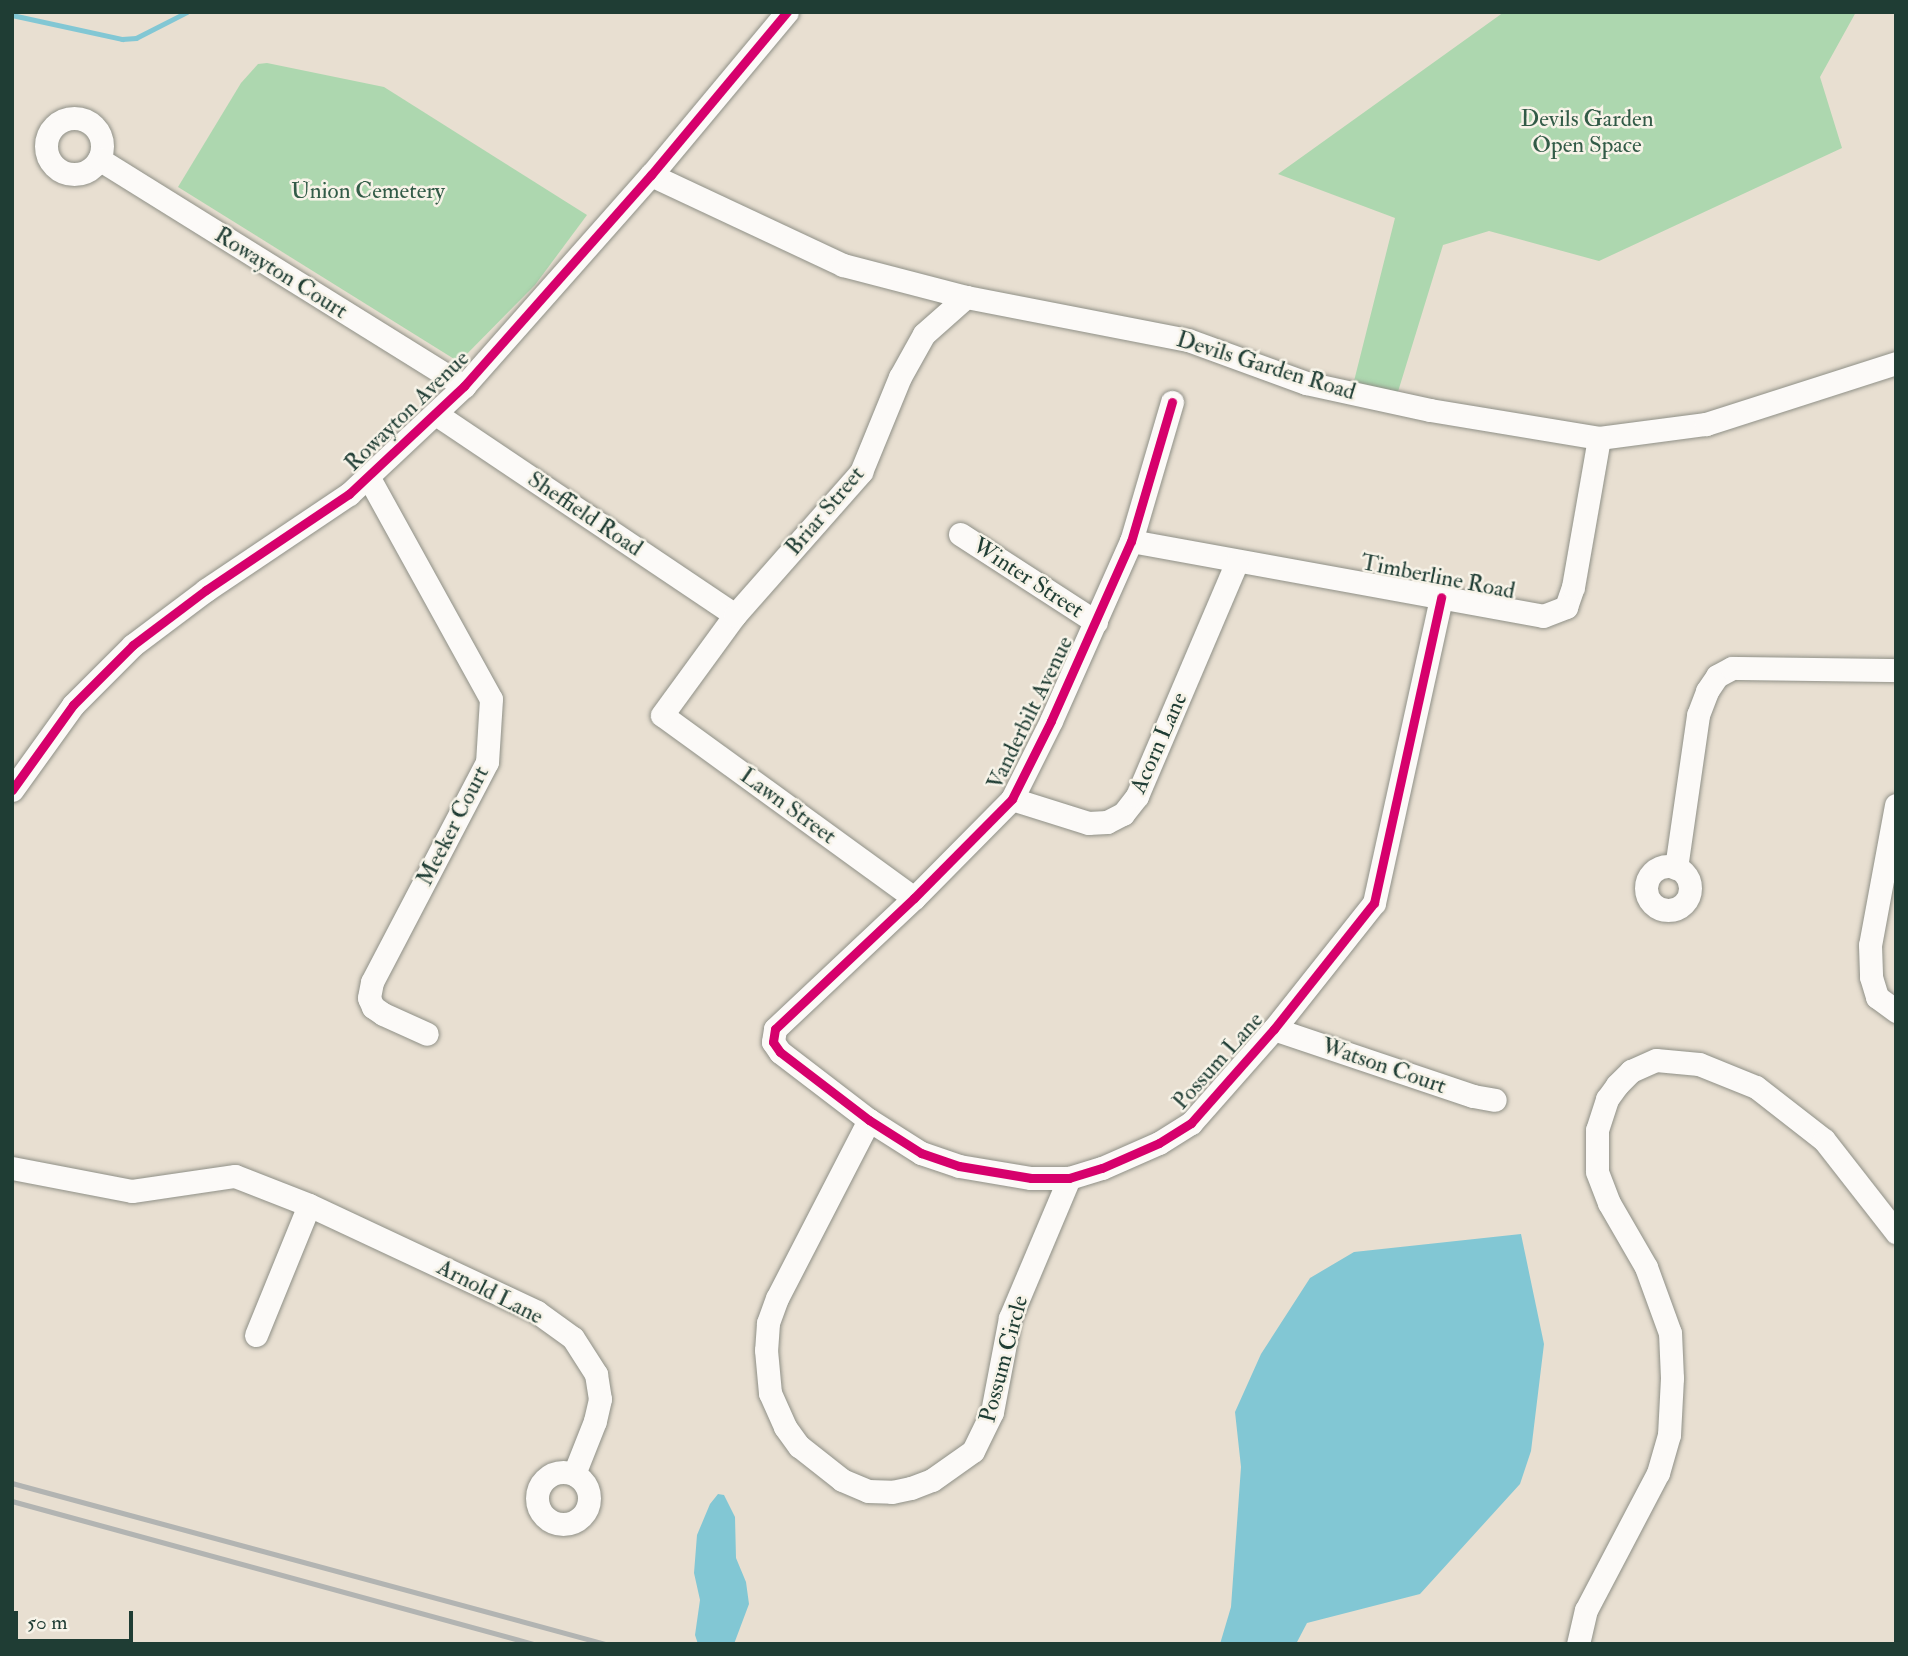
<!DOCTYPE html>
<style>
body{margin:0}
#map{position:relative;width:1908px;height:1656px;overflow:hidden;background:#e8dfd1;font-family:"IM FELL Double Pica",serif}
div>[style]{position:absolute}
.green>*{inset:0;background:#add7af}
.water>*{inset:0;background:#82c7d4}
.stream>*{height:4.5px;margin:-2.25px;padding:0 2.25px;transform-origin:2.25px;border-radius:2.25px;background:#82c7d4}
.roads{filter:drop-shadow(0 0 2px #8f9087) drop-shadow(0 0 2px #8f9087)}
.minor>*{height:23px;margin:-11.5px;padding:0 11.5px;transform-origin:11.5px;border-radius:11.5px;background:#fcfaf8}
.minor>.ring{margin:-11.5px;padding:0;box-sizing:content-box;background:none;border:23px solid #fcfaf8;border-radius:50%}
.rail>*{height:4.5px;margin:-2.25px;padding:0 2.25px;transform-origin:2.25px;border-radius:2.25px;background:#b2b4b2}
.cycleway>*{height:9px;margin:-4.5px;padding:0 4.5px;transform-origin:4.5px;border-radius:4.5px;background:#d6006c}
span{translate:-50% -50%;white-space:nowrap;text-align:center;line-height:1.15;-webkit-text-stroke:5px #f7f3e8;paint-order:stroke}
.park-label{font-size:23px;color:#325b47}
.street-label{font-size:23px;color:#1f3d34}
.frame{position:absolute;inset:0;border:14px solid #1f3d34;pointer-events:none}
.scale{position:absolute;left:14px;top:1611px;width:119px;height:32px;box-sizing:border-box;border:4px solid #1f3d34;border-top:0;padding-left:9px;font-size:21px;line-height:24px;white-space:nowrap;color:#1f3d34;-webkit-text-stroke:5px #f7f3e8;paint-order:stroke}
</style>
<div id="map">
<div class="green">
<div style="clip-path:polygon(1504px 12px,1856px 12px,1820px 77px,1842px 148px,1599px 261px,1489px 231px,1443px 245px,1397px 395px,1352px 389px,1395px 218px,1278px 174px)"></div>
<div style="clip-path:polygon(267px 63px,384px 87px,587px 215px,535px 285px,459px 362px,178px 187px,241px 83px,258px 64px)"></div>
</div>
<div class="water">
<div style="clip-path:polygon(1521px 1234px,1544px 1344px,1531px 1451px,1520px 1484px,1420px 1594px,1307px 1623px,1296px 1644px,1220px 1644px,1231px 1607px,1241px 1467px,1235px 1412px,1261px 1354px,1310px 1278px,1354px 1252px)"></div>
<div style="clip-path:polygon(718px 1494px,724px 1495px,735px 1517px,736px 1558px,746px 1582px,749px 1604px,734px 1644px,698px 1644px,695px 1635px,700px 1600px,694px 1573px,697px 1535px,710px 1504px)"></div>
</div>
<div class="stream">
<div style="left:12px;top:15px;width:113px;rotate:12.3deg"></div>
<div style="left:122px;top:39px;width:14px;rotate:-4deg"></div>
<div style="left:136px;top:38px;width:57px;rotate:-27deg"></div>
</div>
<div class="roads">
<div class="minor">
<div class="ring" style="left:46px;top:118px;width:33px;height:33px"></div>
<div style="left:99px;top:159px;width:430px;rotate:31.9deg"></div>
<div style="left:651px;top:175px;width:212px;rotate:25.1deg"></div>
<div style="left:843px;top:265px;width:127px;rotate:14.6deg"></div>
<div style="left:966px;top:297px;width:226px;rotate:11deg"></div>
<div style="left:1188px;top:340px;width:126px;rotate:20deg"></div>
<div style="left:1306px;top:383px;width:127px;rotate:12.3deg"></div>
<div style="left:1430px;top:410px;width:171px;rotate:9.4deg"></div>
<div style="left:1599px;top:438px;width:108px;rotate:-7.5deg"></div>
<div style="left:1706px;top:424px;width:200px;rotate:-17.8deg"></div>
<div style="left:1172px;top:402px;width:145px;rotate:106.4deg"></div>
<div style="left:1131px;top:541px;width:197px;rotate:114deg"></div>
<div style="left:1051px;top:721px;width:87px;rotate:116.6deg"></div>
<div style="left:1012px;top:799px;width:139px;rotate:134.7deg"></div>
<div style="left:914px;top:898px;width:191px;rotate:136.7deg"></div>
<div style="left:775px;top:1029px;width:13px;rotate:99deg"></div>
<div style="left:773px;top:1042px;width:12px;rotate:55deg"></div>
<div style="left:780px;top:1052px;width:112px;rotate:37.4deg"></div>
<div style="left:869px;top:1120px;width:62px;rotate:32.4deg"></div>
<div style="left:921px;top:1153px;width:40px;rotate:18.9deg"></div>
<div style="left:959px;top:1166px;width:73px;rotate:9.5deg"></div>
<div style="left:1031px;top:1178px;width:38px"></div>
<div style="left:1069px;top:1178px;width:34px;rotate:-17deg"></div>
<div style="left:1102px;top:1168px;width:62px;rotate:-23.7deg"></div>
<div style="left:1159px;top:1143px;width:38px;rotate:-32deg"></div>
<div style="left:1191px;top:1123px;width:125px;rotate:-48.6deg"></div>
<div style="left:1274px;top:1029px;width:161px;rotate:-51.6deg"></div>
<div style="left:1374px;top:903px;width:313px;rotate:-77.6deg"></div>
<div style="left:436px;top:414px;width:360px;rotate:33.9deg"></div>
<div style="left:369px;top:478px;width:252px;rotate:61.1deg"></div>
<div style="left:491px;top:699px;width:63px;rotate:93.6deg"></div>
<div style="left:487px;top:762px;width:248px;rotate:117.6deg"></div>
<div style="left:372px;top:982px;width:16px;rotate:101deg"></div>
<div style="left:369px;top:998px;width:10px;rotate:66deg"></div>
<div style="left:373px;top:1007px;width:12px;rotate:35deg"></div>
<div style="left:383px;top:1014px;width:48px;rotate:24.4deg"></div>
<div style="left:960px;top:534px;width:162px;rotate:32.9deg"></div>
<div style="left:1131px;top:541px;width:419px;rotate:10.3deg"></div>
<div style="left:1543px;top:616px;width:25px;rotate:-21deg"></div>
<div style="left:1566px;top:607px;width:21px;rotate:-71deg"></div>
<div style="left:1573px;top:587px;width:151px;rotate:-80.1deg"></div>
<div style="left:12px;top:790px;width:105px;rotate:-54.3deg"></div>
<div style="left:73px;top:705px;width:85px;rotate:-45deg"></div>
<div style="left:133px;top:645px;width:91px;rotate:-37deg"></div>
<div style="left:206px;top:590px;width:172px;rotate:-33.9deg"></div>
<div style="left:349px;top:494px;width:158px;rotate:-43.2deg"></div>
<div style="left:464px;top:386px;width:282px;rotate:-48.5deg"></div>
<div style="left:651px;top:175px;width:212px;rotate:-50.2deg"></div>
<div style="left:1012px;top:799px;width:80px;rotate:17.5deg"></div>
<div style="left:1088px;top:823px;width:19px;rotate:-3deg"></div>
<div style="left:1107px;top:822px;width:18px;rotate:-27deg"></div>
<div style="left:1123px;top:814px;width:23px;rotate:-52deg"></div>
<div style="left:1137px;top:796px;width:254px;rotate:-66.9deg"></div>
<div style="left:1896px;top:805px;width:142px;rotate:100.5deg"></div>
<div style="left:1870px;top:945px;width:32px;rotate:88deg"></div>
<div style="left:1871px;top:977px;width:21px;rotate:73deg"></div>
<div style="left:1877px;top:997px;width:24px;rotate:36deg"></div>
<div class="ring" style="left:1646px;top:866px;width:21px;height:21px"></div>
<div style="left:1676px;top:868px;width:155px;rotate:-81.8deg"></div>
<div style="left:1698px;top:715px;width:26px;rotate:-69deg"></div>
<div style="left:1707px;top:691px;width:18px;rotate:-56deg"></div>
<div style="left:1717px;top:676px;width:17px;rotate:-28deg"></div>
<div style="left:1732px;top:668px;width:164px;rotate:0.7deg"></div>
<div style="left:914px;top:898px;width:311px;rotate:-144deg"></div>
<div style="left:662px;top:715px;width:124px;rotate:-53.9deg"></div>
<div style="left:735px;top:615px;width:191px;rotate:-48.6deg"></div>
<div style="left:861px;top:472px;width:103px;rotate:-67.7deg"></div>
<div style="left:900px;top:377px;width:49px;rotate:-60.8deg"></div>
<div style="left:924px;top:334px;width:56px;rotate:-41.4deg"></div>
<div style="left:1274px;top:1029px;width:210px;rotate:18.6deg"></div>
<div style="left:1473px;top:1096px;width:22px;rotate:10deg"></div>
<div style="left:869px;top:1120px;width:200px;rotate:117.3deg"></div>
<div style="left:777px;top:1298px;width:27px;rotate:110deg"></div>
<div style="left:768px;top:1323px;width:27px;rotate:94deg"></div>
<div style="left:766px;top:1350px;width:43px;rotate:84.7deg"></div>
<div style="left:770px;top:1393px;width:37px;rotate:66deg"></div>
<div style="left:785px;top:1427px;width:24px;rotate:54deg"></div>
<div style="left:799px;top:1446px;width:55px;rotate:38.3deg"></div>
<div style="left:842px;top:1480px;width:28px;rotate:23deg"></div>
<div style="left:868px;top:1491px;width:24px;rotate:2deg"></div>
<div style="left:892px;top:1492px;width:19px;rotate:-12deg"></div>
<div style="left:911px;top:1488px;width:22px;rotate:-21deg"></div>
<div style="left:932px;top:1480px;width:50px;rotate:-35.3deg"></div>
<div style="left:973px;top:1451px;width:43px;rotate:-64deg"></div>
<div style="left:992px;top:1412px;width:96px;rotate:-79.2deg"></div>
<div style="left:1010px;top:1318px;width:152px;rotate:-67.1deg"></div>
<div style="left:12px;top:1168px;width:122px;rotate:10.9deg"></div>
<div style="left:132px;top:1191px;width:104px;rotate:-8.3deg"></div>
<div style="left:235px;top:1176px;width:79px;rotate:21.4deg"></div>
<div style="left:309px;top:1205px;width:252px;rotate:25.1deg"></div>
<div style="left:537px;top:1312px;width:44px;rotate:35.8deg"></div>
<div style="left:573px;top:1338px;width:43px;rotate:57.4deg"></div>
<div style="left:596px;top:1374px;width:25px;rotate:81deg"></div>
<div style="left:600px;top:1399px;width:23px;rotate:103deg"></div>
<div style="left:595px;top:1421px;width:57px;rotate:111.6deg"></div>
<div style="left:256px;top:1335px;width:140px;rotate:-67.8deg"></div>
<div class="ring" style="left:537px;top:1472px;width:29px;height:29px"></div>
<div style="left:1578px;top:1644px;width:35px;rotate:-77deg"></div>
<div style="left:1586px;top:1610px;width:155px;rotate:-62.3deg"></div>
<div style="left:1658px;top:1473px;width:40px;rotate:-74deg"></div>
<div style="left:1669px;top:1435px;width:57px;rotate:-87deg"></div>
<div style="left:1672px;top:1378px;width:45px;rotate:-92.5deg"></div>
<div style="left:1670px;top:1333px;width:70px;rotate:-110deg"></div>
<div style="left:1646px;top:1267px;width:74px;rotate:-120deg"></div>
<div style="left:1609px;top:1203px;width:34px;rotate:-111deg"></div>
<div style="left:1597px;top:1171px;width:41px;rotate:-90deg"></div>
<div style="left:1597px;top:1130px;width:33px;rotate:-72deg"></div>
<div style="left:1607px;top:1099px;width:17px;rotate:-54deg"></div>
<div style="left:1617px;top:1085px;width:20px;rotate:-45deg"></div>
<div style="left:1631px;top:1071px;width:27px;rotate:-24deg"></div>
<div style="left:1656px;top:1060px;width:43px;rotate:5.3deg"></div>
<div style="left:1699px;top:1064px;width:61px;rotate:22deg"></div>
<div style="left:1756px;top:1087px;width:86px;rotate:37.9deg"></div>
<div style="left:1824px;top:1140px;width:117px;rotate:52deg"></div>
</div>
</div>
<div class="rail">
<div style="left:12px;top:1483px;width:615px;rotate:15.17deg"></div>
<div style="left:12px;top:1501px;width:541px;rotate:15.32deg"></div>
</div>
<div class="cycleway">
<div style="left:1172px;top:402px;width:145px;rotate:106.4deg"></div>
<div style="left:1131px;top:541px;width:197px;rotate:114deg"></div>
<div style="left:1051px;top:721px;width:87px;rotate:116.6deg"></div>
<div style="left:1012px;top:799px;width:139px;rotate:134.7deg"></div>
<div style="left:914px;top:898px;width:191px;rotate:136.7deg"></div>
<div style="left:775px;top:1029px;width:13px;rotate:99deg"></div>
<div style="left:773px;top:1042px;width:12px;rotate:55deg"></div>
<div style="left:780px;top:1052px;width:112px;rotate:37.4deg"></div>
<div style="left:869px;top:1120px;width:62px;rotate:32.4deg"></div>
<div style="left:921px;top:1153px;width:40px;rotate:18.9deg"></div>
<div style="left:959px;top:1166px;width:73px;rotate:9.5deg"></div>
<div style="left:1031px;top:1178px;width:38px"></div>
<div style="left:1069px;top:1178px;width:34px;rotate:-17deg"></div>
<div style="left:1102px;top:1168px;width:62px;rotate:-23.7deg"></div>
<div style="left:1159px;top:1143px;width:38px;rotate:-32deg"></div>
<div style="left:1191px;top:1123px;width:125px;rotate:-48.6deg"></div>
<div style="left:1274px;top:1029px;width:161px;rotate:-51.6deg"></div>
<div style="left:1374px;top:903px;width:313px;rotate:-77.6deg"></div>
<div style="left:12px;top:790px;width:105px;rotate:-54.3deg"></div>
<div style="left:73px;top:705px;width:85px;rotate:-45deg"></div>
<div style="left:133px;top:645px;width:91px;rotate:-37deg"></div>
<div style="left:206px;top:590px;width:172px;rotate:-33.9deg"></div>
<div style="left:349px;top:494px;width:158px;rotate:-43.2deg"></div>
<div style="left:464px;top:386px;width:282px;rotate:-48.5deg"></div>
<div style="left:651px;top:175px;width:212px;rotate:-50.2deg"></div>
</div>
<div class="park-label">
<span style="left:1587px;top:132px">Devils Garden<br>Open Space</span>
<span style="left:368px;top:191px">Union Cemetery</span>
</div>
<div class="street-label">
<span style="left:281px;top:273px;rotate:32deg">Rowayton Court</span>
<span style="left:1266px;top:366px;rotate:17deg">Devils Garden Road</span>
<span style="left:407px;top:411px;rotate:-44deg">Rowayton Avenue</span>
<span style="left:825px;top:511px;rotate:-50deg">Briar Street</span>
<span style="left:585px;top:514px;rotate:34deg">Sheffield Road</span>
<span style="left:1438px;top:577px;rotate:11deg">Timberline Road</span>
<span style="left:1028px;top:578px;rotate:33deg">Winter Street</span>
<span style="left:1030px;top:713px;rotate:-64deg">Vanderbilt Avenue</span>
<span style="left:1159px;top:743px;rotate:-66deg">Acorn Lane</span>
<span style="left:788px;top:806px;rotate:36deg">Lawn Street</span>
<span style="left:453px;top:826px;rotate:-63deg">Meeker Court</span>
<span style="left:1218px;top:1061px;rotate:-48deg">Possum Lane</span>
<span style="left:1384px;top:1066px;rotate:19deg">Watson Court</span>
<span style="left:490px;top:1292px;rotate:27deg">Arnold Lane</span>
<span style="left:1004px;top:1359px;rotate:-75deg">Possum Circle</span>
</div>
<div class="frame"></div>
<div class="scale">50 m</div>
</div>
